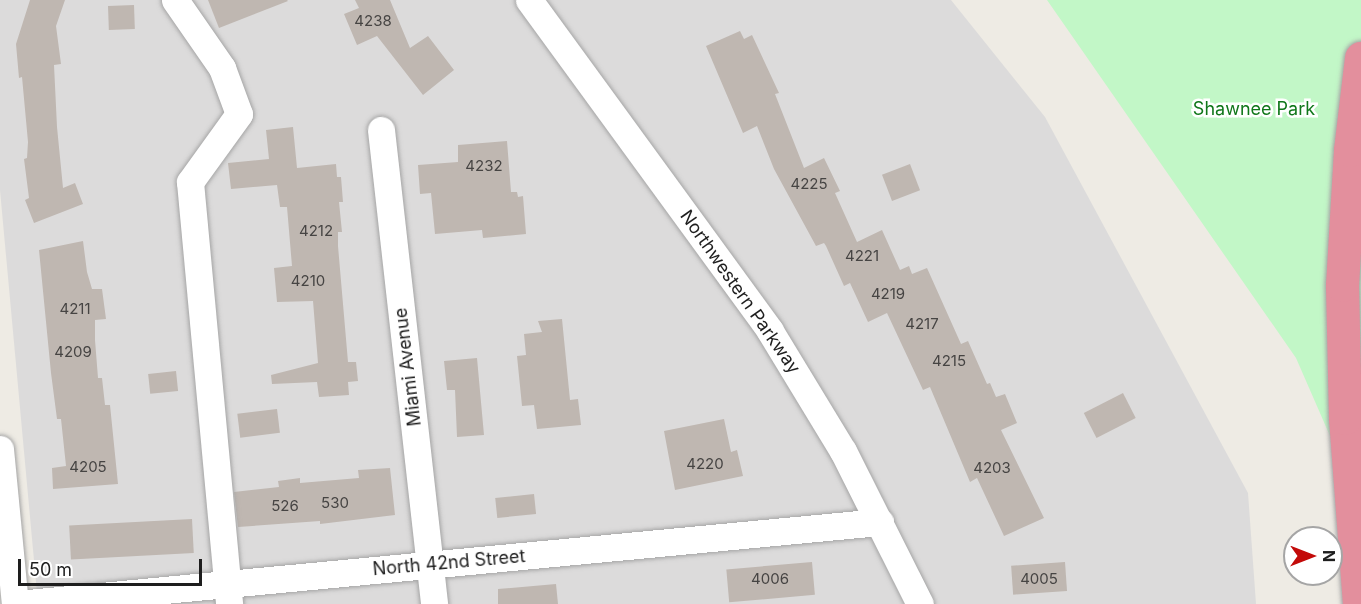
<!DOCTYPE html>
<style>
body{margin:0}
#map{position:relative;width:1361px;height:604px;overflow:hidden;background:#eeebe4;font-family:Inter,sans-serif}
div>[style]{position:absolute}
.residential>*{inset:0;background:#dcdbdb}
.park>*{inset:0;background:#c2f7c7}
.building>*{inset:0;background:#bfb7b1;transform-origin:0 0}
.roads{filter:drop-shadow(0 0 2px #a5a5a5) drop-shadow(0 0 2px #a5a5a5)}
.minor>*{height:27px;margin:-13.5px;padding:0 13.5px;transform-origin:13.5px;border-radius:13.5px;background:#fff}
.highway>*{height:33px;margin:-16.5px;padding:0 16.5px;transform-origin:16.5px;border-radius:16.5px;background:#e38f9d}
span{translate:-50% -50%;white-space:nowrap;text-align:center;line-height:1.15;-webkit-text-stroke:5px #fff;paint-order:stroke}
.number-label{font-size:15px;color:#464443}
.number-label span{-webkit-text-stroke-width:0}
.park-label{font-size:18px;color:#10771a}
.street-label{font-size:18px;color:#1e1e1e}
.north{position:absolute;left:1283px;top:526px;width:60px;height:60px;box-sizing:border-box;background:#fff;border:2px solid #a5a5a5;border-radius:50%;rotate:90deg;font-size:16px;font-weight:700;line-height:24px;text-align:center;color:#1e1e1e}
.north::after{content:'';display:block;margin:auto;width:21px;height:27px;background:#c30a09;clip-path:polygon(50% 0,100% 100%,50% 72%,0 100%)}
.scale{position:absolute;left:18px;top:559px;width:184px;height:27px;box-sizing:border-box;border:3px solid #1e1e1e;border-top:0;padding-left:8px;font-size:18px;line-height:21px;white-space:nowrap;color:#1e1e1e;-webkit-text-stroke:4px #fff;paint-order:stroke}
</style>
<div id="map">
<div class="residential">
<div style="clip-path:polygon(0 0,951px 0,1045px 117px,1248px 493px,1256px 604px,38px 604px,0 190px)"></div>
</div>
<div class="park">
<div style="clip-path:polygon(1047px 0,1361px 0,1361px 507px,1296px 358px)"></div>
</div>
<div class="building">
<div style="clip-path:polygon(30px 0,65px 0,56px 26px,61px 64px,54px 65px,57px 127px,63px 188px,75px 183px,83px 204px,34px 223px,25px 200px,29px 198px,24px 159px,27px 158px,28px 142px,22px 77px,19px 78px,16px 44px)"></div>
<div style="clip-path:polygon(208px 0,287px 0,288px 1px,219px 28px)"></div>
<div style="clip-path:polygon(355px 0,390px 0,410px 48px,428px 36px,454px 70px,423px 95px,377px 36px,357px 45px,344px 14px,359px 8px)"></div>
<div style="left:134px;top:5px;width:24px;height:26px;rotate:88deg"></div>
<div style="clip-path:polygon(740px 31px,744px 39px,752px 35px,779px 93px,775px 94px,804px 168px,824px 158px,840px 191px,835px 193px,857px 242px,882px 230px,900px 270px,909px 266px,912px 274px,927px 268px,961px 344px,968px 341px,987px 384px,990px 383px,996px 397px,1005px 394px,1017px 423px,1001px 430px,1044px 518px,1004px 536px,977px 478px,970px 482px,930px 387px,923px 390px,887px 313px,868px 322px,850px 283px,844px 286px,826px 246px,824px 243px,816px 246px,774px 169px,757px 126px,743px 133px,706px 46px)"></div>
<div style="clip-path:polygon(293px 127px,297px 168px,336px 164px,337px 177px,341px 177px,343px 202px,339px 202px,342px 232px,338px 232px,338px 246px,348px 362px,356px 362px,358px 381px,348px 382px,349px 395px,319px 397px,317px 382px,272px 384px,271px 375px,318px 363px,313px 301px,277px 302px,274px 268px,292px 266px,287px 207px,280px 207px,277px 185px,231px 189px,228px 163px,269px 159px,266px 130px)"></div>
<div style="clip-path:polygon(507px 141px,511px 192px,517px 192px,518px 197px,523px 196px,526px 234px,483px 238px,482px 230px,435px 234px,431px 193px,420px 194px,418px 165px,458px 162px,458px 145px)"></div>
<div style="left:910px;top:164px;width:28px;height:30px;rotate:69deg"></div>
<div style="clip-path:polygon(83px 241px,87px 272px,92px 289px,102px 289px,106px 319px,95px 320px,95px 340px,98px 378px,102px 378px,105px 405px,110px 405px,118px 484px,53px 489px,52px 468px,66px 466px,61px 419px,57px 419px,51px 373px,39px 250px)"></div>
<div style="clip-path:polygon(562px 319px,570px 400px,578px 399px,581px 425px,537px 429px,534px 405px,522px 406px,517px 356px,526px 355px,524px 334px,542px 332px,538px 321px)"></div>
<div style="clip-path:polygon(477px 358px,484px 435px,457px 437px,455px 390px,447px 390px,444px 361px)"></div>
<div style="left:176px;top:371px;width:20px;height:28px;rotate:84deg"></div>
<div style="left:1123px;top:393px;width:28px;height:44px;rotate:63deg"></div>
<div style="left:277px;top:409px;width:24px;height:40px;rotate:83deg"></div>
<div style="clip-path:polygon(724px 419px,731px 452px,737px 450px,743px 476px,675px 490px,664px 431px)"></div>
<div style="clip-path:polygon(390px 468px,395px 515px,320px 524px,320px 521px,238px 527px,234px 492px,279px 487px,278px 481px,300px 478px,300px 483px,359px 478px,358px 470px)"></div>
<div style="left:534px;top:494px;width:20px;height:39px;rotate:84deg"></div>
<div style="left:192px;top:519px;width:34px;height:123px;rotate:87deg"></div>
<div style="left:812px;top:562px;width:33px;height:86px;rotate:85deg"></div>
<div style="left:1065px;top:562px;width:29px;height:54px;rotate:86deg"></div>
<div style="clip-path:polygon(556px 584px,558px 604px,498px 604px,498px 589px)"></div>
</div>
<div class="roads">
<div class="minor">
<div style="left:175px;top:0;width:83px;rotate:55.3deg"></div>
<div style="left:222px;top:68px;width:49px;rotate:69.7deg"></div>
<div style="left:239px;top:114px;width:84px;rotate:125.8deg"></div>
<div style="left:190px;top:182px;width:424px;rotate:84.7deg"></div>
<div style="left:529px;top:0;width:409px;rotate:53.9deg"></div>
<div style="left:770px;top:331px;width:140px;rotate:58.7deg"></div>
<div style="left:843px;top:451px;width:171px;rotate:63.3deg"></div>
<div style="left:381px;top:130px;width:477px;rotate:83.6deg"></div>
<div style="left:0;top:449px;width:156px;rotate:84.5deg"></div>
<div style="left:17px;top:604px;width:867px;rotate:-5.43deg"></div>
</div>
<div class="highway">
<div style="left:1359px;top:604px;width:187px;rotate:-94.3deg"></div>
<div style="left:1345px;top:418px;width:133px;rotate:-91.3deg"></div>
<div style="left:1342px;top:285px;width:135px;rotate:-86.6deg"></div>
<div style="left:1350px;top:150px;width:93px;rotate:-83.2deg"></div>
</div>
</div>
<div class="number-label">
<span style="left:373px;top:21px">4238</span>
<span style="left:484px;top:166px">4232</span>
<span style="left:809px;top:184px">4225</span>
<span style="left:316px;top:231px">4212</span>
<span style="left:862px;top:256px">4221</span>
<span style="left:308px;top:281px">4210</span>
<span style="left:888px;top:294px">4219</span>
<span style="left:75px;top:309px">4211</span>
<span style="left:922px;top:324px">4217</span>
<span style="left:73px;top:352px">4209</span>
<span style="left:949px;top:361px">4215</span>
<span style="left:705px;top:464px">4220</span>
<span style="left:88px;top:467px">4205</span>
<span style="left:992px;top:468px">4203</span>
<span style="left:335px;top:503px">530</span>
<span style="left:285px;top:506px">526</span>
<span style="left:770px;top:579px">4006</span>
<span style="left:1039px;top:579px">4005</span>
</div>
<div class="park-label">
<span style="left:1254px;top:109px">Shawnee Park</span>
</div>
<div class="street-label">
<span style="left:740px;top:292px;rotate:55deg">Northwestern Parkway</span>
<span style="left:408px;top:367px;rotate:-97deg">Miami Avenue</span>
<span style="left:449px;top:563px;rotate:-5deg">North 42nd Street</span>
</div>
<div class="north">N</div>
<div class="scale">50 m</div>
</div>
